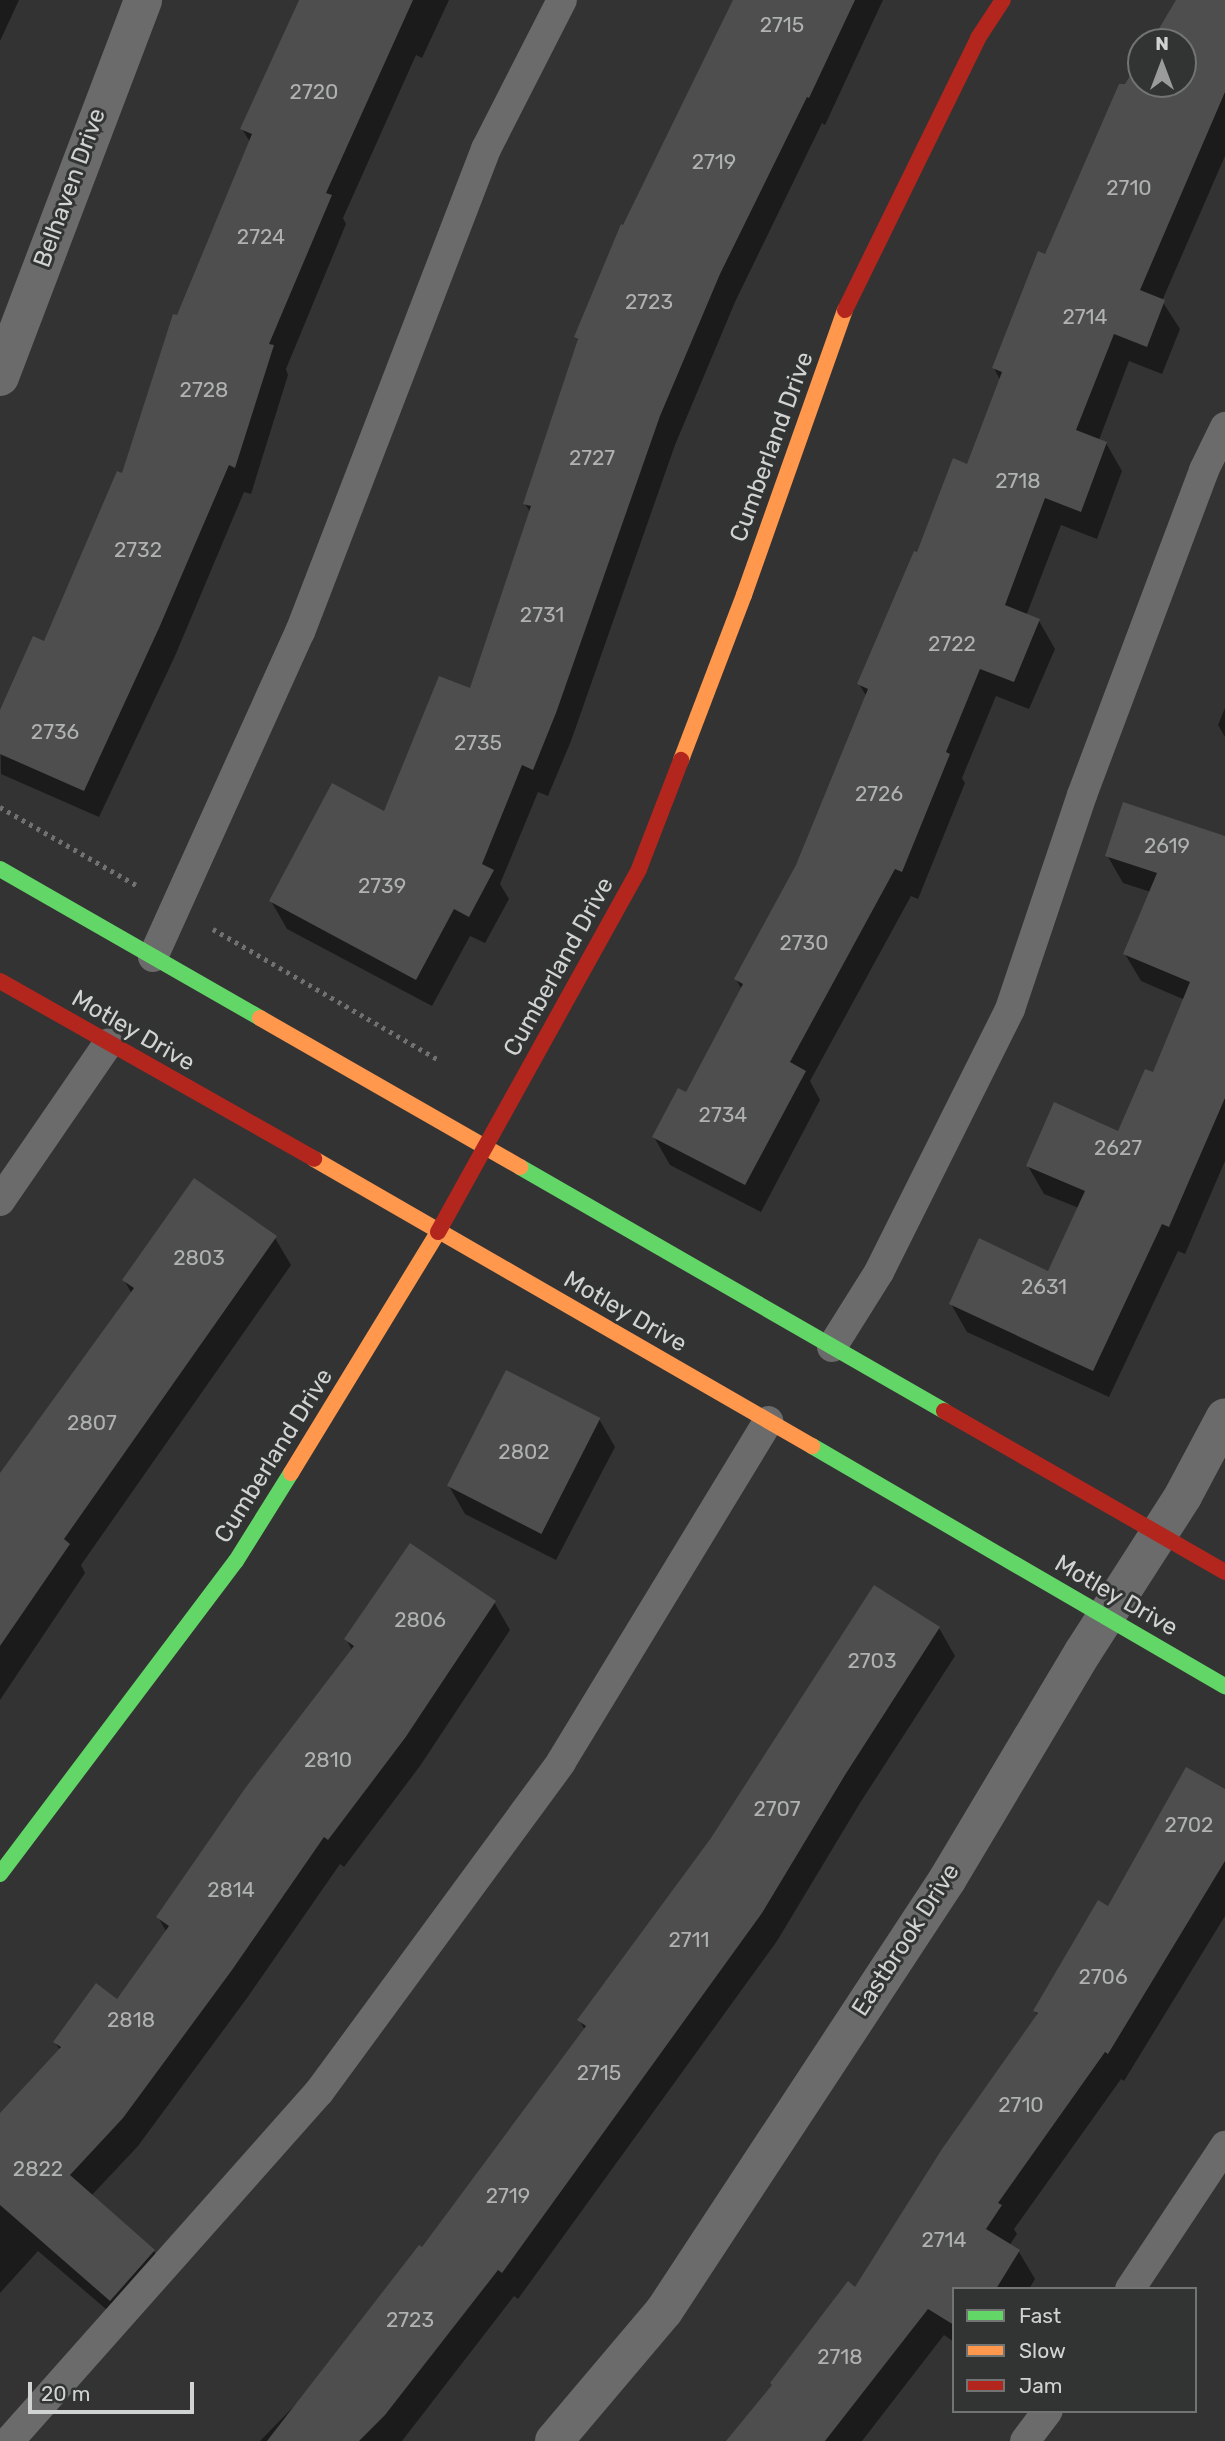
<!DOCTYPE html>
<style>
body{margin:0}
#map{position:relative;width:1225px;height:2441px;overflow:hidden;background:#333;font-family:Rubik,sans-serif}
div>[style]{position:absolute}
.shadow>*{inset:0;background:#0007}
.building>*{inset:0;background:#4e4e4e;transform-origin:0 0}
.path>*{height:4.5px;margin-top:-2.25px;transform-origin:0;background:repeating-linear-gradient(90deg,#717171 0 3.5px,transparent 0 8.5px)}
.lane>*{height:30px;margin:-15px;padding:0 15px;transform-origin:15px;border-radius:15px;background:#6a6b6a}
.street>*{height:38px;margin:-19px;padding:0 19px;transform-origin:19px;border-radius:19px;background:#6a6b6a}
.fast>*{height:16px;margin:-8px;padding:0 8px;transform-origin:8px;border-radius:8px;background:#63d668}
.slow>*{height:16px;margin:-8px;padding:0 8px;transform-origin:8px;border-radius:8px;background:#ff974d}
.jam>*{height:16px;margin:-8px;padding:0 8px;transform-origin:8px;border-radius:8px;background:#b3261e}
span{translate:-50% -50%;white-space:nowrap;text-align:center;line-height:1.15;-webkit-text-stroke:6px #323433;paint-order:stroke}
.number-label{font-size:21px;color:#b0b2b1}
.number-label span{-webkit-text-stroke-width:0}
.street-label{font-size:24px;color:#d1d3d2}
.legend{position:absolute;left:952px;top:2287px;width:245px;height:126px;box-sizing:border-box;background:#323433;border:2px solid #727473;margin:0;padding:9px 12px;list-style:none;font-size:21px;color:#d1d3d2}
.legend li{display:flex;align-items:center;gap:14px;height:35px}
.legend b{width:35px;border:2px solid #727473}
.north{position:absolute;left:1127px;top:28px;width:70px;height:70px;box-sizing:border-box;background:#323433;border:2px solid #727473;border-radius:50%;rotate:0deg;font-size:19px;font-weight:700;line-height:28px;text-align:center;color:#d1d3d2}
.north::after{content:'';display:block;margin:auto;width:24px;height:32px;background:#9a9b9a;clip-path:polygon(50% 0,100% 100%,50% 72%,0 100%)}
.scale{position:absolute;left:28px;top:2382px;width:166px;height:32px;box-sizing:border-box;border:4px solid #d1d3d2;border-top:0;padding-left:9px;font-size:21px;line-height:24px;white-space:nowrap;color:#d1d3d2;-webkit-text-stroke:5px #323433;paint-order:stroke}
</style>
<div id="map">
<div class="shadow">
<div style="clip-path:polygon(0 0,19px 0,0 41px)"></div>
<div style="clip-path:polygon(299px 0,449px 0,422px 58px,416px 55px,343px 218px,346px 224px,286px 369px,288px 375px,251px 494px,244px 492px,175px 656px,99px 817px,1px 774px,0 714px,45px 643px,123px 476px,178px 317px,250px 142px,242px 129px)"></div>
<div style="clip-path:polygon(734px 0,883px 0,825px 125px,822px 123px,735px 302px,675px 445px,571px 741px,548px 796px,538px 792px,500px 884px,509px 899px,485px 943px,470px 936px,432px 1006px,287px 929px,271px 901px,385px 814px,471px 690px,531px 513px,525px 504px,579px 342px,576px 337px,624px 227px)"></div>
<div style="clip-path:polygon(1178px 0,1225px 0,1225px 156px,1162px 301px,1180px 329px,1162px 374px,1129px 361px,1099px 440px,1106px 443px,1122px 471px,1097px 539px,1061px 525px,1026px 616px,1039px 621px,1055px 649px,1029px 709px,996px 696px,962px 778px,965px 783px,918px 899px,911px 896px,810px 1081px,820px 1100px,761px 1212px,670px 1165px,654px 1137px,687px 1094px,742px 990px,736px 979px,798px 866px,867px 697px,859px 684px,918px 555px,968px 466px,1000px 380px,994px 368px,1141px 61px,1141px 84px,1183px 84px,1183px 42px,1153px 42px)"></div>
<div style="clip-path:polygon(1225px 708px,1225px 737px,1218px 725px)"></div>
<div style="clip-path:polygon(1225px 837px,1225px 1161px,1185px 1254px,1178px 1251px,1109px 1397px,967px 1332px,951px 1304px,1049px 1273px,1079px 1208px,1044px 1194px,1028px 1166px,1119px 1133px,1154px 1075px,1185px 1000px,1141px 981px,1125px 954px,1151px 892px,1123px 883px,1107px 855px)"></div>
<div style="clip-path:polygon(275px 1238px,291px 1265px,81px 1565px,85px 1573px,0 1700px,0 1494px,132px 1294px,124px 1280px)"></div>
<div style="clip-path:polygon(599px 1419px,615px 1447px,556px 1560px,465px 1514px,449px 1486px)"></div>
<div style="clip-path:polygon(494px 1602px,510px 1630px,420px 1766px,344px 1867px,340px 1864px,247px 1998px,138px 2146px,91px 2196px,154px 2251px,170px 2279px,127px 2327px,38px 2251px,0 2293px,0 2116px,60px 2050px,55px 2042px,118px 2001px,167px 1933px,158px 1917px,352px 1650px,346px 1639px)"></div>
<div style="clip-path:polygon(939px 1628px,955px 1656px,860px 1803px,777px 1941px,518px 2299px,514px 2296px,402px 2441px,260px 2441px,301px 2399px,422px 2249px,585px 2030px,579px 2020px)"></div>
<div style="clip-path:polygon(1225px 1791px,1225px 1916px,1124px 2081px,1121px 2079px,1014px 2229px,1017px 2234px,1009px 2246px,1019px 2252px,1035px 2279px,1029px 2289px,954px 2289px,954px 2342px,944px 2335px,862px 2441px,728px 2441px,856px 2289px,1038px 2016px,1035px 2011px,1108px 1908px)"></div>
</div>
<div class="building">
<div style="clip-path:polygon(299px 0,413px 0,326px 193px,332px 195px,269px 344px,274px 345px,235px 468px,229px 465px,159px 628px,84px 791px,0 754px,0 710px,33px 636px,44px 641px,117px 471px,122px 473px,173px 314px,177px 315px,252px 134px,240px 129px)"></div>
<div style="clip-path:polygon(733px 0,855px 0,809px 98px,807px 97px,720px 274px,660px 416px,556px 713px,533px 770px,522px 765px,482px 864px,494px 870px,469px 917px,454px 909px,416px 980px,269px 901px,332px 783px,384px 811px,439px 676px,470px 688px,531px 506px,523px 504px,578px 339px,574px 337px,621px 224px,623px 225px)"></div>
<div style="clip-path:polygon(1176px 0,1225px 0,1225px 92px,1140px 290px,1165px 300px,1147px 347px,1114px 334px,1076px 430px,1107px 442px,1081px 512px,1045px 498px,1005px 605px,1040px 619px,1014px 682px,980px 669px,946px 752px,950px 754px,902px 872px,895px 869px,790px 1062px,806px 1071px,745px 1185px,652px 1137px,678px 1088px,686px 1092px,743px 984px,734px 979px,796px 865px,868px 689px,857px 684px,914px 551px,917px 552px,953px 458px,967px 464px,1002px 372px,992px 368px,1038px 251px,1045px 254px,1119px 84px,1125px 84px,1141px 58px,1141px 84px,1183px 84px,1183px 42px,1151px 42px)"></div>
<div style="clip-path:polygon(1123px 802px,1225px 836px,1225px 1098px,1169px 1227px,1162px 1224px,1093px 1371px,949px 1304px,979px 1238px,1048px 1271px,1085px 1191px,1026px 1166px,1054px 1102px,1118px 1131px,1145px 1069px,1153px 1072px,1190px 982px,1123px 954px,1157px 873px,1105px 856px)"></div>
<div style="clip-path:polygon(194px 1178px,277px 1236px,64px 1539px,70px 1544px,0 1646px,0 1473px,134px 1288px,122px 1280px)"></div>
<div style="left:506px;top:1370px;width:106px;height:130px;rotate:27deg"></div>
<div style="clip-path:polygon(410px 1543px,496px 1601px,405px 1738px,328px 1840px,324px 1837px,232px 1970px,123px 2118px,70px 2175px,155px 2250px,110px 2301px,0 2205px,0 2113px,61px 2047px,53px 2042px,96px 1983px,117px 1999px,169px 1926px,156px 1917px,246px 1787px,354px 1646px,344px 1639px)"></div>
<div style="clip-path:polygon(874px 1585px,940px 1627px,845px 1775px,762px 1913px,502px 2273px,498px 2270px,385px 2415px,359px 2441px,267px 2441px,419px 2245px,422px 2247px,586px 2026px,577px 2020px,711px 1838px)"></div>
<div style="clip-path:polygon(1186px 1767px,1225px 1789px,1225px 1861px,1108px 2054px,1105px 2052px,998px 2203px,1002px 2205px,986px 2229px,1020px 2250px,996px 2289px,954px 2289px,954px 2325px,928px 2309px,825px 2441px,726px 2441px,772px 2385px,770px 2383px,848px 2281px,855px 2287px,942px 2149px,1038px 2013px,1033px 2011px,1098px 1900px,1108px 1906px)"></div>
</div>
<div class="path">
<div style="left:0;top:807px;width:157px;rotate:29.8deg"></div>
<div style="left:213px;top:929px;width:261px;rotate:30.1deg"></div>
</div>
<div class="lane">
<div style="left:153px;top:957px;width:357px;rotate:-65.7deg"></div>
<div style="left:300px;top:632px;width:518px;rotate:-68.94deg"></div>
<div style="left:486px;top:149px;width:167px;rotate:-63deg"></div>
<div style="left:0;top:1201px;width:191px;rotate:-55.5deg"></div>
<div style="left:832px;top:1347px;width:89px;rotate:-57.9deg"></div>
<div style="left:879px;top:1272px;width:294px;rotate:-63.5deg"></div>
<div style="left:1010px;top:1009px;width:226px;rotate:-71.4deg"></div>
<div style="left:1082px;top:795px;width:347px;rotate:-69.4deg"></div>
<div style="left:1204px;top:470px;width:48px;rotate:-64deg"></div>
<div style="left:1130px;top:2289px;width:172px;rotate:-56.4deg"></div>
<div style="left:9px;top:2441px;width:467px;rotate:-48.4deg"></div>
<div style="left:319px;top:2092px;width:409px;rotate:-53.7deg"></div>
<div style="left:561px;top:1762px;width:399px;rotate:-58.7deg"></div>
<div style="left:1025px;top:2441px;width:38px;rotate:-53deg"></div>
</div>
<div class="street">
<div style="left:0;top:377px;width:403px;rotate:-69.2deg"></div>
<div style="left:554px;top:2441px;width:170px;rotate:-49.8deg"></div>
<div style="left:664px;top:2311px;width:516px;rotate:-56.71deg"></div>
<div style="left:947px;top:1880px;width:265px;rotate:-59.2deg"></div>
<div style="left:1083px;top:1652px;width:185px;rotate:-57.3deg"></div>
<div style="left:1183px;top:1496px;width:89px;rotate:-62deg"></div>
</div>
<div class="fast">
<div style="left:0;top:869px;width:300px;rotate:29.8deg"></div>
<div style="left:520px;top:1167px;width:489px;rotate:29.9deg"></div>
<div style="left:812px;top:1446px;width:478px;rotate:30.2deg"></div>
<div style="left:0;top:1874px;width:392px;rotate:-53deg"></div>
<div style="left:236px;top:1561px;width:104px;rotate:-58deg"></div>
</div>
<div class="slow">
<div style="left:681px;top:760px;width:177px;rotate:-69.1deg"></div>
<div style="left:744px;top:595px;width:302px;rotate:-70.5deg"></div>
<div style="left:260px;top:1018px;width:300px;rotate:29.8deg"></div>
<div style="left:314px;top:1159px;width:575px;rotate:29.96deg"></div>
<div style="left:291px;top:1473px;width:282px;rotate:-58.6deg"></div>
</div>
<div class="jam">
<div style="left:845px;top:310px;width:303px;rotate:-63.9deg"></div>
<div style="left:978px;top:38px;width:45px;rotate:-56.7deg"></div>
<div style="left:0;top:981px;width:361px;rotate:29.5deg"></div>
<div style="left:438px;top:1232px;width:415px;rotate:-61deg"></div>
<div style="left:639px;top:869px;width:117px;rotate:-68.9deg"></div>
<div style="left:944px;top:1411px;width:324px;rotate:29.8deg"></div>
</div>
<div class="number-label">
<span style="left:782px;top:25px">2715</span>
<span style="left:314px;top:92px">2720</span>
<span style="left:714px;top:162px">2719</span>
<span style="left:1129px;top:188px">2710</span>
<span style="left:261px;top:237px">2724</span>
<span style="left:649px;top:302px">2723</span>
<span style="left:1085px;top:317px">2714</span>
<span style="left:204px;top:390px">2728</span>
<span style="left:592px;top:458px">2727</span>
<span style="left:1018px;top:481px">2718</span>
<span style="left:138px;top:550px">2732</span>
<span style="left:542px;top:615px">2731</span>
<span style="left:952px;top:644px">2722</span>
<span style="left:55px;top:732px">2736</span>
<span style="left:478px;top:743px">2735</span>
<span style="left:879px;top:794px">2726</span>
<span style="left:1167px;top:846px">2619</span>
<span style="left:382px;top:886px">2739</span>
<span style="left:804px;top:943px">2730</span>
<span style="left:723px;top:1115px">2734</span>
<span style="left:1118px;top:1148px">2627</span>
<span style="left:199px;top:1258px">2803</span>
<span style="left:1044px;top:1287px">2631</span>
<span style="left:92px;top:1423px">2807</span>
<span style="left:524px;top:1452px">2802</span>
<span style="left:420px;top:1620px">2806</span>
<span style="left:872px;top:1661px">2703</span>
<span style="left:328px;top:1760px">2810</span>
<span style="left:777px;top:1809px">2707</span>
<span style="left:1189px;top:1825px">2702</span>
<span style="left:231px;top:1890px">2814</span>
<span style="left:689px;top:1940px">2711</span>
<span style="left:1103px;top:1977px">2706</span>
<span style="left:131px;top:2020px">2818</span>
<span style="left:599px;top:2073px">2715</span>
<span style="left:1021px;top:2105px">2710</span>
<span style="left:38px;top:2169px">2822</span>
<span style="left:508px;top:2196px">2719</span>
<span style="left:944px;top:2240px">2714</span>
<span style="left:410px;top:2320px">2723</span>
<span style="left:840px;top:2357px">2718</span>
</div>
<div class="street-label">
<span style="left:70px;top:188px;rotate:-70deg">Belhaven Drive</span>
<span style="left:772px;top:447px;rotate:-70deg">Cumberland Drive</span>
<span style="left:559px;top:967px;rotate:-61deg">Cumberland Drive</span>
<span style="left:133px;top:1031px;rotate:30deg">Motley Drive</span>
<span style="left:625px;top:1312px;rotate:30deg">Motley Drive</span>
<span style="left:274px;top:1456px;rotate:-58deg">Cumberland Drive</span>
<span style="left:1116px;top:1596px;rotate:30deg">Motley Drive</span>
<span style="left:906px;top:1940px;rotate:-57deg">Eastbrook Drive</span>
</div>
<ul class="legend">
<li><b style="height:9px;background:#63d668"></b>Fast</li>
<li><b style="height:9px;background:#ff974d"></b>Slow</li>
<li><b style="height:9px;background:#b3261e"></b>Jam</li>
</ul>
<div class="north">N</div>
<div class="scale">20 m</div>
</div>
